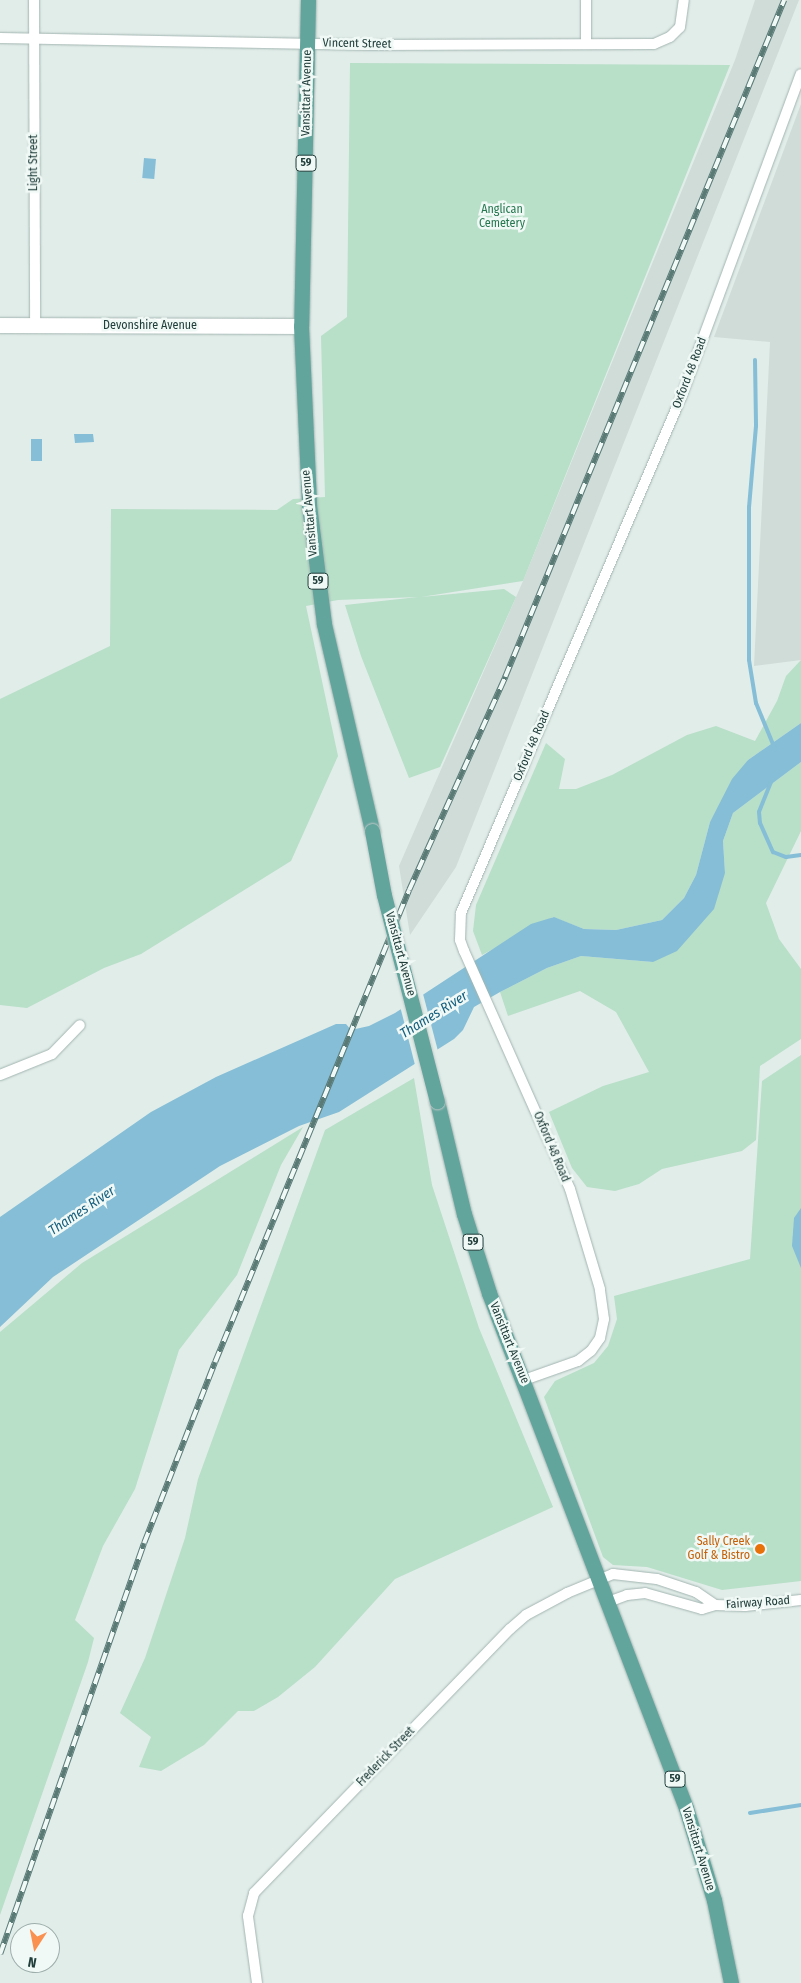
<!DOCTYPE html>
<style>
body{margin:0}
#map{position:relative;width:801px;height:1983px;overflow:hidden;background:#e1ede9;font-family:"Fira Sans Condensed",sans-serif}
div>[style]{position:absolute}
.built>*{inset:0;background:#cfdcd8}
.green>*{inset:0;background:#b8dfc8}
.water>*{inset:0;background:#85bed6;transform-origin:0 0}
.pier>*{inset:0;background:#e1ede9}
.stream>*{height:4px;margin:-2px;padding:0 2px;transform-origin:2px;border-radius:2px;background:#85bed6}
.roads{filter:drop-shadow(0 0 1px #a3b5b1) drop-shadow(0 0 1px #a3b5b1)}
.minor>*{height:10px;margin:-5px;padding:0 5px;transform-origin:5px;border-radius:5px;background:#fff}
.secondary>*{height:15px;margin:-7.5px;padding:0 7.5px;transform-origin:7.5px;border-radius:7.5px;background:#fff}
.primary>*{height:15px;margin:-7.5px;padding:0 7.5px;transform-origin:7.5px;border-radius:7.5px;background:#62a59d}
.rail>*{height:5.5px;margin-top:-2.75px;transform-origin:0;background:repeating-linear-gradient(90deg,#f1f9f6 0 11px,#5a7a76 0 22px);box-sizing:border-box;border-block:1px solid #5a7a76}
.bridges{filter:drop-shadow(0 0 1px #c1c9c8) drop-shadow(0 0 1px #c1c9c8)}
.primary-bridge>*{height:15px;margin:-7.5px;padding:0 7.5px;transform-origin:7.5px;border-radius:7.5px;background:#62a59d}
.dots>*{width:14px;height:14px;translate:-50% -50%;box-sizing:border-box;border:2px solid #f1f9f6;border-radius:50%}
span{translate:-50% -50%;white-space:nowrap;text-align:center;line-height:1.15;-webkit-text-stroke:5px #f1f9f6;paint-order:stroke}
.shield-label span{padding:1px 4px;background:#f1f9f6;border:1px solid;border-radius:4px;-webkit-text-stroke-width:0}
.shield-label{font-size:11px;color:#203e3a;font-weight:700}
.street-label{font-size:12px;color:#203e3a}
.park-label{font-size:12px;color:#277851}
.food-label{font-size:12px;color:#c56008}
.right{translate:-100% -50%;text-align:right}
.water-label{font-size:14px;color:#165f7e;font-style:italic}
.north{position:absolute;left:10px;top:1923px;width:50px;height:50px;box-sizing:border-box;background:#f1f9f6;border:1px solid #9daeab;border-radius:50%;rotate:191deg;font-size:14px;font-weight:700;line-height:20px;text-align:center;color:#203e3a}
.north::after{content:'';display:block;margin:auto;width:18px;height:22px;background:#fb9150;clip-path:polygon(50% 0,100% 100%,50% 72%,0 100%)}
</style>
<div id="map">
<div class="built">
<div style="clip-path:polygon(755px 0,799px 0,456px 867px,410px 935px,399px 866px,523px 581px,735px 60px)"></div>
<div style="clip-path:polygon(801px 104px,801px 660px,754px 666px,770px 342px,714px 337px)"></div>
</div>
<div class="green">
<div style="clip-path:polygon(350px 63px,730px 65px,523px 581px,421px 597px,504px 589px,516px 597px,440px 767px,409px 778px,361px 656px,345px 605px,418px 597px,338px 600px,306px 606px,338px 756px,291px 861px,141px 954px,104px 968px,27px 1008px,0 1005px,0 699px,110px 646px,111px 509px,277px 510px,293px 499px,325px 497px,321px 336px,347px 317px)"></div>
<div style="clip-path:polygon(801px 660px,801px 723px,748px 760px,710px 822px,696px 875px,684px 898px,662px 920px,616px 930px,584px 929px,553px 917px,482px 955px,473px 931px,476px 905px,546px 743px,565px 759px,559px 789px,576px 789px,612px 775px,687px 735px,716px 726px,755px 741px,777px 701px,786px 676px)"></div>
<div style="clip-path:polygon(801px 762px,801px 831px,766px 903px,779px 939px,801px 969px,801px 1039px,760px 1066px,756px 1140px,742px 1151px,662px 1169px,639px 1184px,615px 1191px,587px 1187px,572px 1168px,549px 1112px,603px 1086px,649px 1072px,616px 1012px,580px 991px,508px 1016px,500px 992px,547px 968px,581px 956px,653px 962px,725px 873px,723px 841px,733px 813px)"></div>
<div style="clip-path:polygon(801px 1055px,801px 1581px,722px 1590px,647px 1567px,613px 1565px,603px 1557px,544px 1397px,555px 1381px,594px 1363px,608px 1346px,617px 1319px,614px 1296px,750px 1259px,762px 1081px)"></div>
<div style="clip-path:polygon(414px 1078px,432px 1185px,479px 1328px,553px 1507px,395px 1579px,315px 1667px,278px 1697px,254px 1711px,238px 1711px,204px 1745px,161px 1771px,139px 1767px,151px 1737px,120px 1713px,145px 1658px,185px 1538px,198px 1479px,325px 1130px)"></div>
<div style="clip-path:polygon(303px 1127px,281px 1165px,237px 1275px,179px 1350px,135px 1489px,103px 1546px,75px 1620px,94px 1638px,88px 1662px,0 1915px,0 1332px,82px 1263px)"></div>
</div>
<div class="water">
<div style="left:144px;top:158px;width:12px;height:20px;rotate:5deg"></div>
<div style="clip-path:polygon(74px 434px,93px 434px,94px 442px,75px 443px)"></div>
<div style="left:31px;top:439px;width:11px;height:22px"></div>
<div style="clip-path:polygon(801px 723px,801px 762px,733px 813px,723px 841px,725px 873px,714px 909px,677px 951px,653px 962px,581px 956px,547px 968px,500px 992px,474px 1007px,463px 1030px,454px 1039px,339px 1112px,299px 1126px,220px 1166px,53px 1277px,0 1327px,0 1217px,151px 1112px,216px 1077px,336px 1024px,346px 1024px,351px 1030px,369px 1026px,395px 1013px,531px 924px,554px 917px,584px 929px,616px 930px,662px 920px,684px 898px,696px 875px,710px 822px,732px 779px,748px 760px)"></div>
<div style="clip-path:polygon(801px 1208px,801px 1268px,792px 1246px,794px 1218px)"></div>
</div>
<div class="pier">
<div style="clip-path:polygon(422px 990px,438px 1051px,415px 1065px,400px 1006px)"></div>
</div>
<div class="stream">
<div style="left:755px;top:360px;width:66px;rotate:89.1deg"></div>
<div style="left:756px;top:426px;width:81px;rotate:94.9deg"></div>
<div style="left:749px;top:507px;width:153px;rotate:90deg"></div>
<div style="left:749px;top:660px;width:44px;rotate:80.8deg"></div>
<div style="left:756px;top:703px;width:50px;rotate:67.6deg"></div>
<div style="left:771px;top:782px;width:32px;rotate:112deg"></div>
<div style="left:759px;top:812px;width:11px;rotate:85deg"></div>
<div style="left:760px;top:823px;width:32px;rotate:66deg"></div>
<div style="left:773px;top:852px;width:14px;rotate:21deg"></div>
<div style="left:786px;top:857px;width:15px;rotate:-8deg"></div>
<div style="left:750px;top:1813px;width:52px;rotate:-8.9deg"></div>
</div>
<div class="roads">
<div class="minor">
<div style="left:34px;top:0;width:325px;rotate:89.8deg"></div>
<div style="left:586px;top:0;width:43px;rotate:90deg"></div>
<div style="left:0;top:38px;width:370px;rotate:1.1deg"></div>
<div style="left:370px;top:45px;width:284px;rotate:-0.2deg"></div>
<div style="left:654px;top:44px;width:17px;rotate:-24deg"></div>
<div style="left:670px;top:37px;width:14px;rotate:-45deg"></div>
<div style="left:680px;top:27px;width:27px;rotate:-82deg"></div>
<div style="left:0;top:1075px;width:56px;rotate:-22deg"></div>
<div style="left:52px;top:1054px;width:40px;rotate:-46deg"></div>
<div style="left:524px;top:1380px;width:57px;rotate:-19.4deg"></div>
<div style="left:578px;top:1361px;width:16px;rotate:-38deg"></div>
<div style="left:591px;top:1351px;width:16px;rotate:-55deg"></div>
<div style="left:600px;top:1338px;width:19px;rotate:-78deg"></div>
<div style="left:604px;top:1319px;width:30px;rotate:-98deg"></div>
<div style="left:600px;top:1289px;width:104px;rotate:-106.7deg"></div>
<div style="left:570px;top:1189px;width:261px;rotate:-114deg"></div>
<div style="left:464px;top:951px;width:12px;rotate:-110deg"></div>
<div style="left:460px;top:940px;width:27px;rotate:-88deg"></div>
<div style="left:461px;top:913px;width:563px;rotate:-66.89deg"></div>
<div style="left:682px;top:395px;width:342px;rotate:-69.7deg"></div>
<div style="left:608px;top:1602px;width:20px;rotate:-20deg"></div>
<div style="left:627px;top:1595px;width:18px;rotate:-6deg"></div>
<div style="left:645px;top:1593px;width:59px;rotate:15.7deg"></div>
<div style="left:702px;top:1609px;width:14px;rotate:-17deg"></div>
<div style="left:715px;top:1605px;width:30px;rotate:2deg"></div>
<div style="left:745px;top:1606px;width:56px;rotate:-6.1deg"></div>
<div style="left:257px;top:1983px;width:68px;rotate:-97.7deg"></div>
<div style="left:248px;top:1916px;width:24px;rotate:-75deg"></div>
<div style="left:254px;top:1893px;width:368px;rotate:-45.9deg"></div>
<div style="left:510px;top:1629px;width:21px;rotate:-41deg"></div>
<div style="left:526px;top:1615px;width:47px;rotate:-28.2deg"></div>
<div style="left:567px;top:1593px;width:50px;rotate:-22.4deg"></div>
<div style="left:613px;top:1574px;width:44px;rotate:6.5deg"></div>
<div style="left:657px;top:1579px;width:41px;rotate:18.4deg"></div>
<div style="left:696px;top:1592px;width:23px;rotate:34deg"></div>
</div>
<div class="secondary">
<div style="left:0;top:325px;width:301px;rotate:0.2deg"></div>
</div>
<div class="primary">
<div style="left:308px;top:0;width:326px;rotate:91.2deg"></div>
<div style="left:301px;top:326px;width:179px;rotate:87.4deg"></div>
<div style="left:309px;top:505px;width:120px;rotate:82.8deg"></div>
<div style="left:324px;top:624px;width:212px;rotate:76.9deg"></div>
<div style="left:437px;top:1101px;width:116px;rotate:76.6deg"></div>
<div style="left:464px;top:1214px;width:83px;rotate:72.4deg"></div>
<div style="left:489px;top:1293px;width:551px;rotate:69.07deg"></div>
<div style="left:686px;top:1808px;width:96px;rotate:73.1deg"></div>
<div style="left:714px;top:1900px;width:85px;rotate:78.4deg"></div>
</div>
</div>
<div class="rail">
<div style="left:0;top:1954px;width:435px;rotate:-70.7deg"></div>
<div style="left:144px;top:1543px;width:194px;rotate:-68.6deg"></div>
<div style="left:215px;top:1362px;width:510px;rotate:-67.66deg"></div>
<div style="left:409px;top:890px;width:234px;rotate:-65.7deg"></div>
<div style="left:505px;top:677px;width:732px;rotate:-67.6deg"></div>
</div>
<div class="bridges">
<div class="primary-bridge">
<div style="left:372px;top:831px;width:65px;rotate:79.4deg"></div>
<div style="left:384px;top:895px;width:213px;rotate:75.6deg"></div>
</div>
</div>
<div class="dots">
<div style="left:760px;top:1549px;background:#e8710a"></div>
</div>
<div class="shield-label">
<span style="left:306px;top:163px">59</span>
<span style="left:318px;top:581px">59</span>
<span style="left:473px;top:1242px">59</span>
<span style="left:675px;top:1779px">59</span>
</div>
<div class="street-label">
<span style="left:357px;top:44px;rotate:1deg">Vincent Street</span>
<span style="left:307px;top:93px;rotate:-89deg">Vansittart Avenue</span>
<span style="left:34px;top:163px;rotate:-90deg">Light Street</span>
<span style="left:150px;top:326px">Devonshire Avenue</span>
<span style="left:690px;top:373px;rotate:-69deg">Oxford 48 Road</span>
<span style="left:310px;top:513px;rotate:-95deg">Vansittart Avenue</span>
<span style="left:532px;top:746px;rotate:-67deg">Oxford 48 Road</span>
<span style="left:400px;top:954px;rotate:75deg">Vansittart Avenue</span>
<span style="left:551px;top:1147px;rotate:67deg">Oxford 48 Road</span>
<span style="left:509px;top:1343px;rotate:68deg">Vansittart Avenue</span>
<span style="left:758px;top:1603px;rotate:-4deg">Fairway Road</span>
<span style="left:386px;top:1757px;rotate:-46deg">Frederick Street</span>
<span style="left:698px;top:1849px;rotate:73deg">Vansittart Avenue</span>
</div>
<div class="park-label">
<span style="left:502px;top:217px">Anglican<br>Cemetery</span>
</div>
<div class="food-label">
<span class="right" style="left:750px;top:1549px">Sally Creek<br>Golf &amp; Bistro</span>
</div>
<div class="water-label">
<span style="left:434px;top:1015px;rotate:-32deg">Thames River</span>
<span style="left:82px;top:1211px;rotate:-34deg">Thames River</span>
</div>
<div class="north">N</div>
</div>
